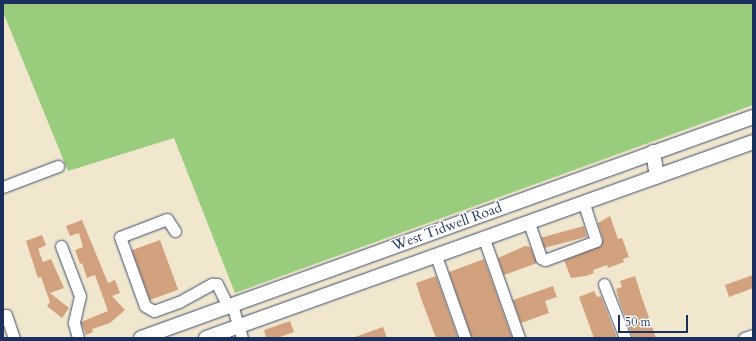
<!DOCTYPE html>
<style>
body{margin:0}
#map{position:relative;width:756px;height:341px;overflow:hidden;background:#f1e7ce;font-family:Cardo,serif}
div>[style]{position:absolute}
.green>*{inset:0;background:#99cc7c}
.building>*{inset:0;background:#d2a17d;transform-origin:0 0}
.roads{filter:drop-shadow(0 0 1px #3b4b6f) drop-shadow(0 0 1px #3b4b6f)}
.minor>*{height:11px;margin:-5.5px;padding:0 5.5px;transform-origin:5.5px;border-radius:5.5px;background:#fff}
.major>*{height:14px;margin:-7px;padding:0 7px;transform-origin:7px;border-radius:7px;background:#fff}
span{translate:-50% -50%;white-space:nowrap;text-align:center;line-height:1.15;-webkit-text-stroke:3px #fff;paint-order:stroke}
.street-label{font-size:14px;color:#1b2f5e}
.frame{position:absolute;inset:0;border:4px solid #1b2f5e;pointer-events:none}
.scale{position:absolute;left:618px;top:315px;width:70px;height:18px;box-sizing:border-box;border:2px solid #1b2f5e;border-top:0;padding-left:5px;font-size:12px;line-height:14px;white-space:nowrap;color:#1b2f5e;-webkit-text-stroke:3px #fff;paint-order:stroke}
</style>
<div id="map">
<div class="green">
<div style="clip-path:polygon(3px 3px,753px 3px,753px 105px,235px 293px,174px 138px,68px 171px,3px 12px)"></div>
</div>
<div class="building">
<div style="clip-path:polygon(610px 216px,618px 239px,622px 238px,629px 257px,623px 259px,624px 262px,608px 268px,607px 265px,593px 270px,594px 273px,586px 276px,571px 278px,564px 260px,601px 246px,603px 239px,598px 223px)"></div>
<div style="clip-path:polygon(82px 220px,108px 283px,115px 280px,120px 293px,112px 296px,125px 310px,110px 323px,92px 329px,93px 332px,86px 335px,81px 322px,108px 311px,95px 275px,87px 278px,82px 263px,80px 264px,75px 250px,83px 247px,79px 233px,70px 236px,66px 226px)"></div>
<div style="left:584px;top:226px;width:11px;height:44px;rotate:75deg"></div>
<div style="clip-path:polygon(42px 235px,46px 245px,38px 249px,43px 262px,51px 259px,64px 288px,50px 293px,69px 308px,62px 318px,47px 306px,50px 302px,41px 277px,38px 278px,26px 241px)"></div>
<div style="left:160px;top:240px;width:53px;height:30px;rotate:70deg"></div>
<div style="clip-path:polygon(525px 246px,530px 247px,537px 263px,504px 275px,498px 258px)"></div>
<div style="clip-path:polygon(484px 259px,512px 338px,472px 338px,449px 272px)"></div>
<div style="clip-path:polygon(753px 275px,753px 288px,729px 297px,725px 285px)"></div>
<div style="clip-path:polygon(436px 276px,458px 338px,436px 338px,422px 301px,416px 283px)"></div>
<div style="clip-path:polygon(635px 276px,640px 292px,656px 338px,633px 338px,619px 300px,616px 289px,622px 287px,620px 281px)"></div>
<div style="clip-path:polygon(553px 286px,557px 297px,545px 301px,549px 313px,521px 323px,513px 300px)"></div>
<div style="clip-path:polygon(594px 291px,597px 297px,601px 296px,617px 338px,594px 338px,579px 297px)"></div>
<div style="clip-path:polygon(290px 321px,294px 332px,277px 338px,266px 338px,264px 330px)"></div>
<div style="clip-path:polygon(383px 327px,387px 338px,355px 338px,355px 337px)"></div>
</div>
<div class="roads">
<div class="minor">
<div style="left:3px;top:187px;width:59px;rotate:-20.9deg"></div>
<div style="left:529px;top:223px;width:37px;rotate:71deg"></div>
<div style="left:541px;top:258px;width:4px;rotate:27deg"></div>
<div style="left:545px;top:260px;width:54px;rotate:-20.4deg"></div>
<div style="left:596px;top:241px;width:40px;rotate:-108deg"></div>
<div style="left:175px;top:231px;width:14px;rotate:-124deg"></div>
<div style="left:167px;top:219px;width:50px;rotate:159deg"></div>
<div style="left:120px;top:237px;width:73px;rotate:70.1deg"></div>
<div style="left:145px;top:306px;width:10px;rotate:29deg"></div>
<div style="left:154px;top:311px;width:27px;rotate:-20deg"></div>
<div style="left:179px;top:302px;width:38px;rotate:-29deg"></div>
<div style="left:212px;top:284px;width:5px"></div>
<div style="left:217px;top:284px;width:25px;rotate:64deg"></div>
<div style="left:484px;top:239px;width:105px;rotate:70.5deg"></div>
<div style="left:61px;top:246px;width:53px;rotate:69.2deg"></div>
<div style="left:80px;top:296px;width:28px;rotate:103deg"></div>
<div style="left:74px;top:323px;width:16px;rotate:75deg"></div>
<div style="left:436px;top:256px;width:87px;rotate:70.5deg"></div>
<div style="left:604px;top:284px;width:58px;rotate:68.7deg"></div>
<div style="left:232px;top:305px;width:34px;rotate:73deg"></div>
<div style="left:3px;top:316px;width:3px;rotate:-18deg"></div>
<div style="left:6px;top:315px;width:24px;rotate:71deg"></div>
<div style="left:744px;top:338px;width:9px;rotate:-18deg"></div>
</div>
<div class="major">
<div style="left:653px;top:152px;width:25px;rotate:81deg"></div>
<div style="left:141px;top:338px;width:651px;rotate:-19.86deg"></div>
<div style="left:206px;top:338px;width:581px;rotate:-19.71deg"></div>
</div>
</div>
<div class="street-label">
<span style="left:447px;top:227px;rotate:-20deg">West Tidwell Road</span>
</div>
<div class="frame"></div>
<div class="scale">50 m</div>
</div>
